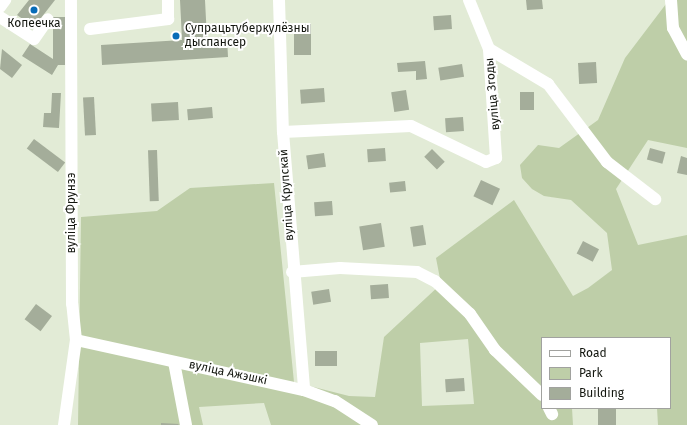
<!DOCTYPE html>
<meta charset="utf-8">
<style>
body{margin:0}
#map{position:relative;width:687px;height:425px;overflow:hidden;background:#e2ebd6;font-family:"Fira Sans",sans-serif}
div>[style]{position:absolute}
.green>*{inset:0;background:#becea8}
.building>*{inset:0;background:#a4ad9a;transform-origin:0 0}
.minor>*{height:12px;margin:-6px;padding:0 6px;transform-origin:6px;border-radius:6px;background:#fff}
.dots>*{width:11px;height:11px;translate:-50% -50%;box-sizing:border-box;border:2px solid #fff;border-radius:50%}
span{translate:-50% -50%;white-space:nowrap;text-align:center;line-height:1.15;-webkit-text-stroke:4px #fff;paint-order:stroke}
.poi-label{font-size:12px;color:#13160f}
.left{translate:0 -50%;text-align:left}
.street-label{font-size:12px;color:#13160f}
.legend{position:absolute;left:541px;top:337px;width:130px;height:72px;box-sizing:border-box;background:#fff;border:1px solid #a1a29f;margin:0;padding:5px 7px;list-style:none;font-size:12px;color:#13160f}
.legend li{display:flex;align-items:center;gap:8px;height:20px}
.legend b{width:20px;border:1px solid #a1a29f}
</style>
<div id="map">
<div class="green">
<div style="clip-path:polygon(evenodd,669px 0,687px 0,687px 148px,648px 140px,616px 189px,638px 245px,687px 235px,687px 425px,658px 425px,657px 408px,670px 408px,670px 338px,542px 338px,542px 408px,572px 408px,573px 425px,271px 425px,264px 403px,199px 407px,203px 425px,78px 425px,81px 217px,157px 211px,190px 188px,274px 183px,294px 382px,349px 396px,375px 397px,384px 337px,441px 284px,436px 258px,514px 200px,573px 296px,588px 288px,612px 270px,607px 233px,571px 200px,544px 196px,532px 189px,522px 178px,520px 165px,538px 145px,559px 148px,598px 120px,625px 58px,669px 0,468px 339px,474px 404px,422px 406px,420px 343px,468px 339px)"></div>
</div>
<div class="building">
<div style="clip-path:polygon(29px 0,55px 0,34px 27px,17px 15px)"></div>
<div style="clip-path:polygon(180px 0,205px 0,207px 39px,227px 37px,228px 57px,102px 65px,101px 45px,182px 40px)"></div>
<div style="clip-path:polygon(526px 0,542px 0,543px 9px,527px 10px)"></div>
<div style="left:451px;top:15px;width:14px;height:18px;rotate:86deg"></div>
<div style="clip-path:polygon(53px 17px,65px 17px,65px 65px,58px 65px,52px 75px,22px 56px,30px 44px,53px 59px)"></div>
<div style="left:294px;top:24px;width:17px;height:31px"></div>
<div style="clip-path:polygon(2px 49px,22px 65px,12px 78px,0 69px)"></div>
<div style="clip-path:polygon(425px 61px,427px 79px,416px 80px,416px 71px,398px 72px,397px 63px)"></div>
<div style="left:596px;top:62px;width:21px;height:18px;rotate:87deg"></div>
<div style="left:462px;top:64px;width:13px;height:24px;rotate:81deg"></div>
<div style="left:324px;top:88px;width:14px;height:24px;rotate:86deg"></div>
<div style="left:406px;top:90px;width:20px;height:15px;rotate:81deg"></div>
<div style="left:520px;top:92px;width:14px;height:18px"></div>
<div style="clip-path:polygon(52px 93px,61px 93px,59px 128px,43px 127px,44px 113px,51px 113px)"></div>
<div style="left:94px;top:97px;width:38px;height:11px;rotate:87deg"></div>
<div style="left:178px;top:102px;width:18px;height:27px;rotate:87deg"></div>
<div style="left:212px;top:107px;width:11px;height:25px;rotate:85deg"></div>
<div style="left:463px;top:117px;width:14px;height:18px;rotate:86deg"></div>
<div style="left:34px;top:139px;width:39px;height:12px;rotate:37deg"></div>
<div style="left:385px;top:148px;width:13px;height:18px;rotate:86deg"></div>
<div style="left:650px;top:148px;width:16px;height:12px;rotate:15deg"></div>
<div style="left:432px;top:149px;width:18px;height:11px;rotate:45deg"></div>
<div style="left:157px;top:150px;width:51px;height:9px;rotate:88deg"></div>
<div style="left:324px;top:153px;width:14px;height:18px;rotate:82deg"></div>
<div style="clip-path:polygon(681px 156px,687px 158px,687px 175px,677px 173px)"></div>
<div style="left:481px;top:180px;width:21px;height:18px;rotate:25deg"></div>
<div style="left:405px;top:181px;width:10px;height:16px;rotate:84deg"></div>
<div style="left:332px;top:201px;width:14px;height:18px;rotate:86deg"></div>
<div style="left:381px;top:223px;width:24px;height:22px;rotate:81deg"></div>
<div style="left:423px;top:225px;width:20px;height:13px;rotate:81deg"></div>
<div style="left:583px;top:241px;width:18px;height:14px;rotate:27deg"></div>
<div style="left:388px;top:284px;width:14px;height:18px;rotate:86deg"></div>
<div style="left:329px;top:289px;width:13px;height:18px;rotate:81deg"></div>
<div style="left:36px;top:304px;width:20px;height:19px;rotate:37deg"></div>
<div style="left:315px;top:351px;width:22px;height:15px"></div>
<div style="left:464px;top:378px;width:13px;height:19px;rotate:86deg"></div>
<div style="left:598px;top:408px;width:18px;height:17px"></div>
<div style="clip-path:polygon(161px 423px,179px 424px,178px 425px,161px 425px)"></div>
</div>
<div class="minor">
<div style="left:279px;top:0;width:132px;rotate:88.3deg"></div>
<div style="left:283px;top:132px;width:259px;rotate:85.3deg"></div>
<div style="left:671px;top:0;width:28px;rotate:86deg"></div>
<div style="left:673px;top:28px;width:30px;rotate:62deg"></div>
<div style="left:0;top:7px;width:9px;rotate:-54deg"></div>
<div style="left:0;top:17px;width:40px;rotate:32.9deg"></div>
<div style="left:34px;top:39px;width:24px;rotate:-55deg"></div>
<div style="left:90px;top:29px;width:79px;rotate:-7.3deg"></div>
<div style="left:168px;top:19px;width:19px;rotate:-90deg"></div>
<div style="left:489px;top:49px;width:69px;rotate:30.7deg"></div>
<div style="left:548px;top:84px;width:98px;rotate:52.9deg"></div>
<div style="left:607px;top:162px;width:61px;rotate:37.6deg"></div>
<div style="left:283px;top:132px;width:128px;rotate:-2.7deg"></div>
<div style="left:411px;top:126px;width:83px;rotate:25.6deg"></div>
<div style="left:486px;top:162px;width:11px;rotate:-22deg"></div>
<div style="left:496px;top:158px;width:109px;rotate:-93.7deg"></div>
<div style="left:489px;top:49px;width:53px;rotate:-112.2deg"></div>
<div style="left:292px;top:272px;width:48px;rotate:-4.8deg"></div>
<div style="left:340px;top:268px;width:77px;rotate:3deg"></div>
<div style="left:417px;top:272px;width:20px;rotate:27deg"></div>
<div style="left:435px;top:281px;width:48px;rotate:43.3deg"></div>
<div style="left:470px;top:314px;width:44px;rotate:55.2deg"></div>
<div style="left:495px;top:350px;width:65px;rotate:43.8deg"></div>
<div style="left:76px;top:340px;width:233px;rotate:12.4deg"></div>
<div style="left:304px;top:390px;width:33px;rotate:20deg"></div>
<div style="left:335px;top:401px;width:44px;rotate:33deg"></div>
<div style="left:174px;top:362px;width:64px;rotate:79.2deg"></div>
<div style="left:549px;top:408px;width:7px;rotate:63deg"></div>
<div style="left:64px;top:425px;width:86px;rotate:-82deg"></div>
<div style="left:76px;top:340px;width:36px;rotate:-96deg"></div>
<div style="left:72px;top:304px;width:304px;rotate:-90.2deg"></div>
</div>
<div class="dots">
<div style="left:34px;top:10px;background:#076cb8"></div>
<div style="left:176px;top:36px;background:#076cb8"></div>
</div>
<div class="poi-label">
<span style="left:34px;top:24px">Копеечка</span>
<span class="left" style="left:185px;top:36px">Супрацьтуберкулёзны<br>дыспансер</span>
</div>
<div class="street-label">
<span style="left:493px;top:94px;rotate:-95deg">вуліца Згоды</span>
<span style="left:287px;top:195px;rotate:-94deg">вуліца Крупскай</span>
<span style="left:72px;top:213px;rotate:-90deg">вуліца Фрунзэ</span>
<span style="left:228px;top:373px;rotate:12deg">вуліца Ажэшкі</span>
</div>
<ul class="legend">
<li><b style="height:5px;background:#fff"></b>Road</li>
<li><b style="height:11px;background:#becea8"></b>Park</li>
<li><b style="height:11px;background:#a4ad9a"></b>Building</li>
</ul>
</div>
